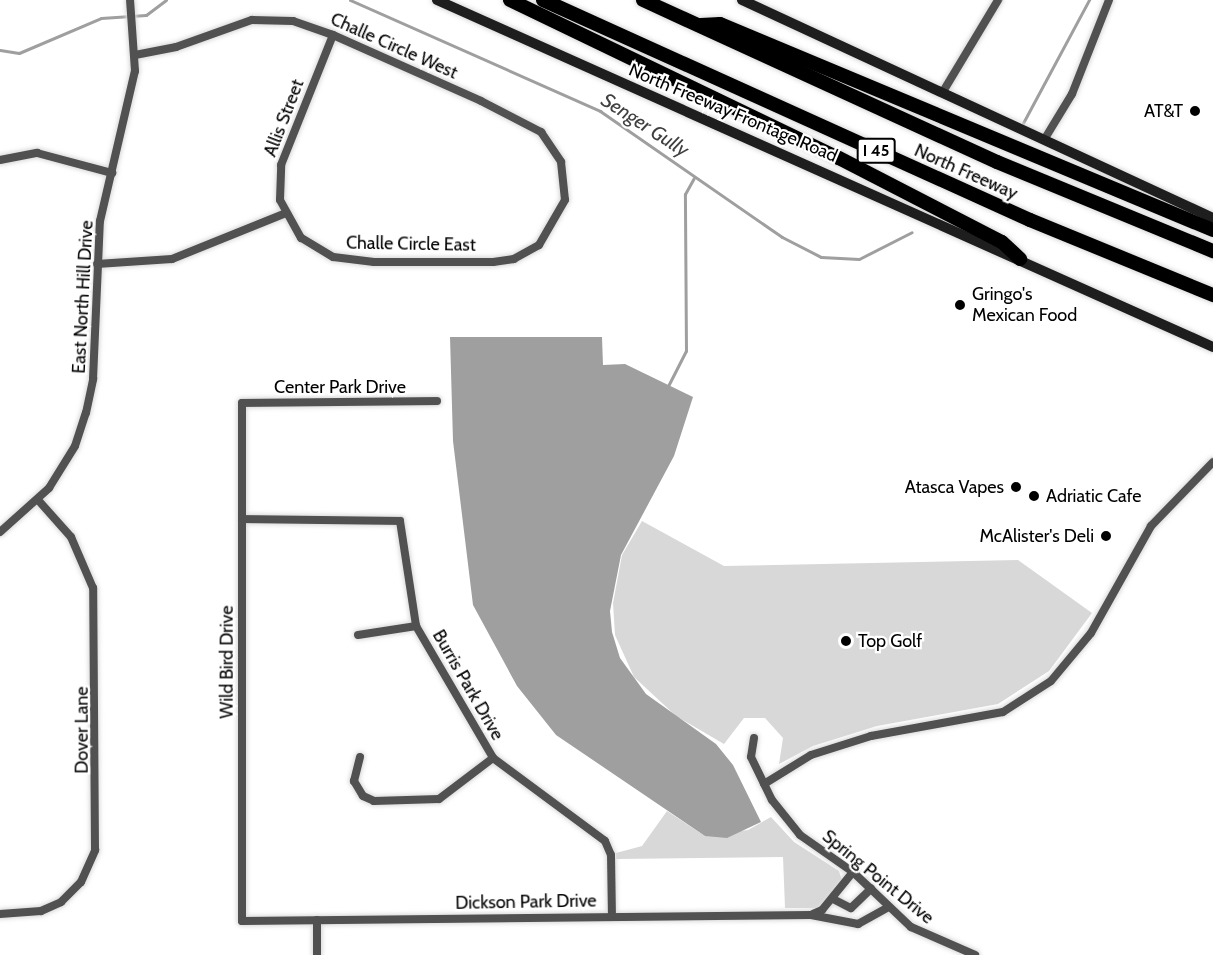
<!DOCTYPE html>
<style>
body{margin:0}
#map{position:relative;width:1213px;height:955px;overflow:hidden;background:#fff;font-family:Cabin,sans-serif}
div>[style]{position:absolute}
.green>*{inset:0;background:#d8d8d8}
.water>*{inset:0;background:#9f9f9f}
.stream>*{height:3px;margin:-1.5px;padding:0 1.5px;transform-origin:1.5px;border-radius:1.5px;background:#9f9f9f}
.roads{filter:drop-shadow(0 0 2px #dbdbdb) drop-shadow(0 0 2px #dbdbdb)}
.street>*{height:8px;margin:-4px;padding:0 4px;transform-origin:4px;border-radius:4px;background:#515151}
.secondary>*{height:10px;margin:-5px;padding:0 5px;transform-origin:5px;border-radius:5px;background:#1e1e1e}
.highway>*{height:14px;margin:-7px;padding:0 7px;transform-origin:7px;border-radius:7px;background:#000}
.dots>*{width:16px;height:16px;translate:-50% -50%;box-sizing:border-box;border:3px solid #fff;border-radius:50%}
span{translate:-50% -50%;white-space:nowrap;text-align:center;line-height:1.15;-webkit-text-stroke:4.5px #fff;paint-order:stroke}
.shield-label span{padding:2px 4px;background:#fff;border:2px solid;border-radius:4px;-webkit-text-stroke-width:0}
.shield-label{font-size:16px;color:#000;font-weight:700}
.street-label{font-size:18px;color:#000}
.poi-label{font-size:18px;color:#000}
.right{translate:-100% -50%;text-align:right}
.left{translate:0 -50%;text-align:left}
.water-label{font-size:20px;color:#404040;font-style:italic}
</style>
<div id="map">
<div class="green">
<div style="clip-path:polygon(642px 521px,724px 566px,1018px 560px,1092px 613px,1049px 671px,998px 704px,877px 726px,813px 746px,779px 764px,783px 738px,765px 718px,744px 718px,724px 744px,676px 716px,634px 677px,615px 635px,613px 603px,622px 555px)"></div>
<div style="clip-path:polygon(667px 811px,705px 836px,748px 830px,771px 817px,794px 842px,839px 871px,842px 881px,817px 908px,785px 908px,783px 857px,616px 859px,616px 853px,642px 846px)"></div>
</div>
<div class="water">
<div style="clip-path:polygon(450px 337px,602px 337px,603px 365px,625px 364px,693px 397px,674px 456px,621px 555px,610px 611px,612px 632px,620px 658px,646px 694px,716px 744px,733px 765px,761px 822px,727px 838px,705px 836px,556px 735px,517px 686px,473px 605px,453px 441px)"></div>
</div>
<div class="stream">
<div style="left:350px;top:0;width:274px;rotate:23.9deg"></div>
<div style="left:600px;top:111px;width:221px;rotate:34.7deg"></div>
<div style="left:782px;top:237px;width:44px;rotate:27.1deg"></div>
<div style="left:821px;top:257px;width:38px;rotate:3deg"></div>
<div style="left:859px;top:259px;width:59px;rotate:-27deg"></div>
<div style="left:0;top:50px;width:19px;rotate:9deg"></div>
<div style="left:19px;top:53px;width:89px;rotate:-23.1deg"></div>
<div style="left:101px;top:18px;width:45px;rotate:-3.8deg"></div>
<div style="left:146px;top:15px;width:25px;rotate:-37deg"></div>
<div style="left:1023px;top:123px;width:140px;rotate:-61.8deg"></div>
<div style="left:668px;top:386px;width:39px;rotate:-63deg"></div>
<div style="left:686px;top:351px;width:157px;rotate:-90.4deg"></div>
<div style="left:685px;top:194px;width:18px;rotate:-61deg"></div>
</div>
<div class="roads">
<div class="street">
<div style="left:135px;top:55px;width:42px;rotate:-11deg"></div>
<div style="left:176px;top:47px;width:81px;rotate:-19.6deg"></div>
<div style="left:252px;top:20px;width:41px;rotate:1.4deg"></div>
<div style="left:293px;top:21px;width:42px;rotate:19.3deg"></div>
<div style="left:333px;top:35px;width:162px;rotate:24deg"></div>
<div style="left:481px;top:101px;width:68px;rotate:27.3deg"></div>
<div style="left:541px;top:132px;width:36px;rotate:56deg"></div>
<div style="left:561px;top:162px;width:38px;rotate:84deg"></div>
<div style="left:565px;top:200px;width:52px;rotate:120deg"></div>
<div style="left:539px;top:245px;width:29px;rotate:151deg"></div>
<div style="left:514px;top:259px;width:21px;rotate:172deg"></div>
<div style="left:493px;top:262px;width:119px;rotate:180deg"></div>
<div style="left:374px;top:262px;width:41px;rotate:-173deg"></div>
<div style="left:333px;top:257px;width:37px;rotate:-149deg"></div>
<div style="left:301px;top:238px;width:43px;rotate:-118.9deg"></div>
<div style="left:280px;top:200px;width:35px;rotate:-88deg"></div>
<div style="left:281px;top:165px;width:140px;rotate:-68.2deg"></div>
<div style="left:944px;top:90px;width:105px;rotate:-59deg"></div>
<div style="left:1044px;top:140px;width:54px;rotate:-58.7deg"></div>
<div style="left:1072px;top:94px;width:101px;rotate:-68.5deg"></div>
<div style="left:0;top:160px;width:38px;rotate:-11deg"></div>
<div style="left:37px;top:153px;width:78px;rotate:14.9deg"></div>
<div style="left:97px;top:264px;width:75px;rotate:-3.8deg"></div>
<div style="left:172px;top:259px;width:123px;rotate:-22deg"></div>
<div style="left:437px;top:401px;width:195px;rotate:179.4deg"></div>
<div style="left:242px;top:403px;width:518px;rotate:90deg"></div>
<div style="left:242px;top:921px;width:569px;rotate:-0.6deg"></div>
<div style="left:811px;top:915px;width:48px;rotate:10.8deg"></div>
<div style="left:858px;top:924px;width:33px;rotate:-29deg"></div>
<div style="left:242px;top:519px;width:158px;rotate:0.7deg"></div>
<div style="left:400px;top:521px;width:106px;rotate:81.3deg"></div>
<div style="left:416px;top:626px;width:153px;rotate:59.7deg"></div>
<div style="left:493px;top:758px;width:139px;rotate:36.5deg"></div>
<div style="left:605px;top:841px;width:15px;rotate:67deg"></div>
<div style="left:611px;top:855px;width:61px;rotate:89.1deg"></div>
<div style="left:0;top:532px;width:66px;rotate:-41.9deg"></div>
<div style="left:49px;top:488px;width:49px;rotate:-58.2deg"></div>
<div style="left:75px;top:446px;width:35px;rotate:-72deg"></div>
<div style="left:86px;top:413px;width:35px;rotate:-78deg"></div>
<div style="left:93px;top:379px;width:158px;rotate:-87.5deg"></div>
<div style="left:100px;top:221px;width:154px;rotate:-76.9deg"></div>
<div style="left:135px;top:71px;width:71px;rotate:-94deg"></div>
<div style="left:358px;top:635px;width:59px;rotate:-8.8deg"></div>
<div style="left:754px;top:738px;width:19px;rotate:99deg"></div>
<div style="left:751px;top:757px;width:48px;rotate:64deg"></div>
<div style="left:772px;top:800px;width:45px;rotate:51.3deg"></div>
<div style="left:800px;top:835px;width:65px;rotate:34.9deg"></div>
<div style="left:853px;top:872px;width:80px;rotate:43.5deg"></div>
<div style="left:911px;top:927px;width:70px;rotate:23.6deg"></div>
<div style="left:360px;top:757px;width:25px;rotate:104deg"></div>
<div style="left:354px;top:781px;width:17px;rotate:59deg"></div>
<div style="left:363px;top:796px;width:12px;rotate:24deg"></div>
<div style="left:374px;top:801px;width:65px;rotate:-1.8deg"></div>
<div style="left:439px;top:799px;width:68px;rotate:-37.2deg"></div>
<div style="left:764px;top:784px;width:55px;rotate:-31.7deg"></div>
<div style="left:811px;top:755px;width:63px;rotate:-17.6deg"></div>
<div style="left:871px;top:736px;width:134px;rotate:-10.3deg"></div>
<div style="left:1003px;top:712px;width:57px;rotate:-32.9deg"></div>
<div style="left:1051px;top:681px;width:62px;rotate:-50.2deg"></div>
<div style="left:1091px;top:633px;width:123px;rotate:-60.7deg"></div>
<div style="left:1151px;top:526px;width:89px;rotate:-45.9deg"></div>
<div style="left:833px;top:899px;width:20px;rotate:27deg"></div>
<div style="left:851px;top:908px;width:28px;rotate:-44deg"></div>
<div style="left:0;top:914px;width:41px;rotate:-4.2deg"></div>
<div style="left:41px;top:911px;width:22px;rotate:-24deg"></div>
<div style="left:61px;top:902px;width:28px;rotate:-45deg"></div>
<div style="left:81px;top:882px;width:35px;rotate:-66deg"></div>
<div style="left:95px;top:850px;width:262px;rotate:-90.4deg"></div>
<div style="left:93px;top:588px;width:56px;rotate:-113.3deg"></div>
<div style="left:71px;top:537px;width:50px;rotate:-131.7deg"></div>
<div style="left:813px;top:914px;width:10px;rotate:-24deg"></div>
<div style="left:822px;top:910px;width:49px;rotate:-50.8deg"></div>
<div style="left:317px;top:955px;width:35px;rotate:-90deg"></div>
</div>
<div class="secondary">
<div style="left:437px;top:0;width:850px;rotate:24.09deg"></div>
<div style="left:742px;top:0;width:519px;rotate:24.84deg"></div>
</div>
<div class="highway">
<div style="left:510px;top:0;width:365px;rotate:25.7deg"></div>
<div style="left:839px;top:158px;width:183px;rotate:27.3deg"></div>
<div style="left:1002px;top:242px;width:25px;rotate:43deg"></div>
<div style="left:543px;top:0;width:534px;rotate:24.31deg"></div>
<div style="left:1030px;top:220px;width:198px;rotate:22.3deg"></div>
<div style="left:643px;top:0;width:389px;rotate:24.6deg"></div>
<div style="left:997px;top:162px;width:234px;rotate:22.4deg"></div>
<div style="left:701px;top:25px;width:19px;rotate:-3deg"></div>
<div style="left:720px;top:24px;width:534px;rotate:22.68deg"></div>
</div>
</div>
<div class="dots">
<div style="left:1195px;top:111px;background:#000"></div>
<div style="left:960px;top:305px;background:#000"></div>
<div style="left:1016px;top:487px;background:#000"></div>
<div style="left:1034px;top:496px;background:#000"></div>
<div style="left:1106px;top:536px;background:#000"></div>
<div style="left:846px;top:641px;background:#000"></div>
</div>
<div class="shield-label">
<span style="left:876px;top:151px">I 45</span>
</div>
<div class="street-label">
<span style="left:394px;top:46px;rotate:24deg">Challe Circle West</span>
<span style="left:733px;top:113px;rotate:23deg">North Freeway Frontage Road</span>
<span style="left:284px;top:118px;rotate:-69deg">Allis Street</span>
<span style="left:966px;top:172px;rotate:24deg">North Freeway</span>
<span style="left:411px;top:244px;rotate:1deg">Challe Circle East</span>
<span style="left:83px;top:297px;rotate:-87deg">East North Hill Drive</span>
<span style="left:340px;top:387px">Center Park Drive</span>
<span style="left:227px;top:662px;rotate:-90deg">Wild Bird Drive</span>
<span style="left:468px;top:685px;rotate:60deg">Burris Park Drive</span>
<span style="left:82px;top:730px;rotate:-90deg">Dover Lane</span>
<span style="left:878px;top:877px;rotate:39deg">Spring Point Drive</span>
<span style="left:526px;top:902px;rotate:-1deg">Dickson Park Drive</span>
</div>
<div class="poi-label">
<span class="right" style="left:1183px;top:111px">AT&amp;T</span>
<span class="left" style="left:972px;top:305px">Gringo's<br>Mexican Food</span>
<span class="right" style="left:1004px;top:487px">Atasca Vapes</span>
<span class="left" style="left:1046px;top:496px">Adriatic Cafe</span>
<span class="right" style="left:1094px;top:536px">McAlister's Deli</span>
<span class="left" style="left:858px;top:641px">Top Golf</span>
</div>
<div class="water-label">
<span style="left:645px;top:125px;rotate:33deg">Senger Gully</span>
</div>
</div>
